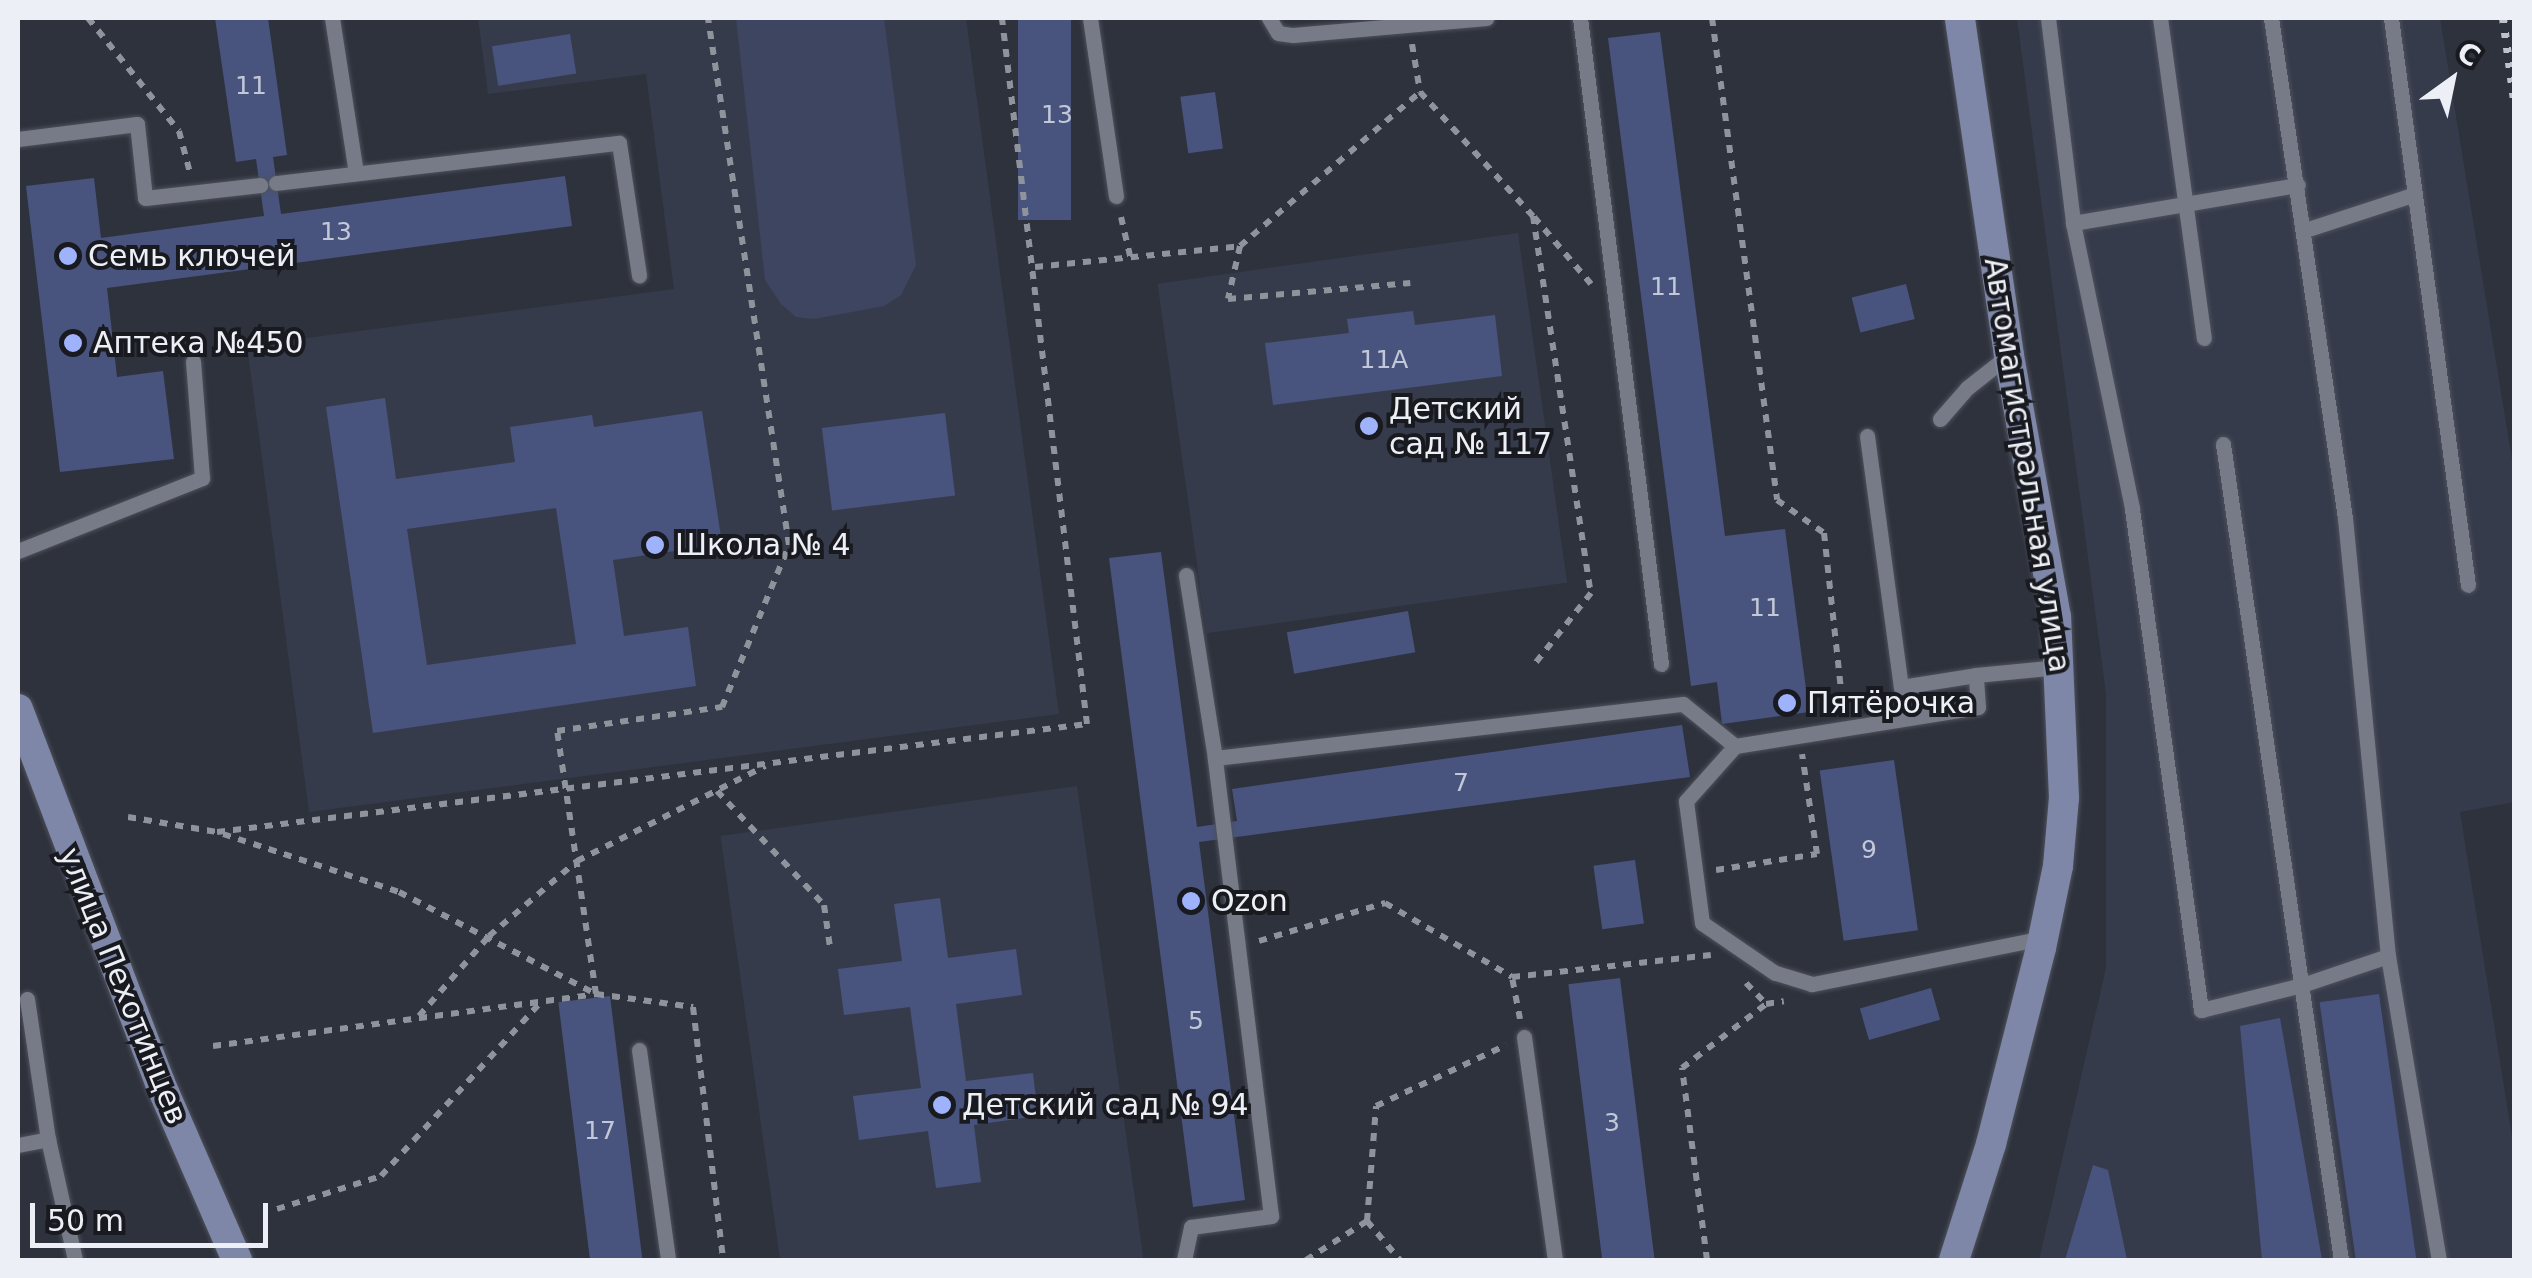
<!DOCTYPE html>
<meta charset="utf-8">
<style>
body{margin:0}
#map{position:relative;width:2532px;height:1278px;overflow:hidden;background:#2e323d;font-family:"DejaVu Sans",sans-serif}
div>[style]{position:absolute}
.built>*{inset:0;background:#363b4c;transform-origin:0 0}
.green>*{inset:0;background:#3d4561}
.building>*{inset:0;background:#48547e;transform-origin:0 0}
.path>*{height:6px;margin-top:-3px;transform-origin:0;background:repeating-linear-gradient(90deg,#8f939c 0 8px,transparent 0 16px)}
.roads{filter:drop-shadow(0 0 2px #4e515b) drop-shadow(0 0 2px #4e515b)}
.lane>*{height:15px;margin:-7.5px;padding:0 7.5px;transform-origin:7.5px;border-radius:7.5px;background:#777b88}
.secondary>*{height:30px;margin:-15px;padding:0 15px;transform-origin:15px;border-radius:15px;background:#7e87a7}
.rail>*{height:8px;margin-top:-4px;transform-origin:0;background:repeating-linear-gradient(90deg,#bfc2ca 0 5px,transparent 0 15px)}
.dots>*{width:28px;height:28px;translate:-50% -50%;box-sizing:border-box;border:5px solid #181a1f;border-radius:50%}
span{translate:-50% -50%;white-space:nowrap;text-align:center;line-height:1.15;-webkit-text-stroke:8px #181a1f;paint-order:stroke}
.number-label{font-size:25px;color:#c3c8d8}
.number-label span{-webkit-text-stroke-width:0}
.poi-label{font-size:30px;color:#eceff6}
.left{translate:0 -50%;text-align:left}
.street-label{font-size:30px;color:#eceff6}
.frame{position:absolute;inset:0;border:20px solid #eceff6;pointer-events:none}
.north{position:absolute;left:2402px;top:30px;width:100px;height:100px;-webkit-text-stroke:8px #181a1f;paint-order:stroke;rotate:33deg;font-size:28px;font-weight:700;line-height:40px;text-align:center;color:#eceff6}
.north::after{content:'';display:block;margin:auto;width:35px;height:45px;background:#eceff6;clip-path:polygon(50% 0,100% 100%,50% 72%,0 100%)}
.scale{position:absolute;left:30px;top:1203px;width:238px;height:45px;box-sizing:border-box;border:5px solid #eceff6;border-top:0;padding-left:12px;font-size:30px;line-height:35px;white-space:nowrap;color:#eceff6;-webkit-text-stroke:8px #181a1f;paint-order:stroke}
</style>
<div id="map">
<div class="built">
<div style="clip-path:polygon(478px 18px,966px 18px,1059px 714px,309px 812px,247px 346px,674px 289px,646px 74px,488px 94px)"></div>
<div style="clip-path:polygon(2017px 18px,2440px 18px,2514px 472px,2514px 802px,2460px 812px,2514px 1149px,2514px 1260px,2039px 1260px,2106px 968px,2106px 694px)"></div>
<div style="left:1518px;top:233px;width:353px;height:364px;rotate:82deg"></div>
<div style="left:1077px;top:786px;width:479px;height:360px;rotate:82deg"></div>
</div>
<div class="green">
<div style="clip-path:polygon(736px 18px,884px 18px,916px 265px,901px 295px,884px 306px,814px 319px,796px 317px,781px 304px,765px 280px)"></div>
</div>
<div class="building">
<div style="clip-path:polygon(215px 18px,268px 18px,287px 155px,273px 157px,281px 214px,565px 176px,572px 226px,107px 288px,117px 377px,163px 371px,174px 459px,60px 472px,26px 186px,94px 178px,101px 238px,264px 216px,256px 159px,236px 162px)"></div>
<div style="left:1018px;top:18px;width:53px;height:202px"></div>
<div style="clip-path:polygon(1660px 32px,1725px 536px,1785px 529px,1809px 712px,1722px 724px,1717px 682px,1691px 686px,1608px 38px)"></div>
<div style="left:570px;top:34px;width:40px;height:79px;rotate:81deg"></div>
<div style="left:1215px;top:92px;width:57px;height:35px;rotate:82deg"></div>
<div style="left:1906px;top:284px;width:36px;height:56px;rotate:76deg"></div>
<div style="clip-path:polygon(1413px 311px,1415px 325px,1495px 315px,1502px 376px,1273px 405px,1265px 343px,1349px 333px,1347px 319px)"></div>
<div style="clip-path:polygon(evenodd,385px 398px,396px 479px,515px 462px,510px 427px,592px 415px,594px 427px,702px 411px,722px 544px,613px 560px,624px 636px,688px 627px,696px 686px,373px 733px,326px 407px,385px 398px,556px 508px,576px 644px,427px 665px,407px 529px,556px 508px)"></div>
<div style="left:945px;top:413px;width:83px;height:124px;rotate:83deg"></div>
<div style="clip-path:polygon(1161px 552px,1197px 827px,1237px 821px,1232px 789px,1682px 725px,1690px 777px,1199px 842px,1245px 1200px,1193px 1207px,1109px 558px)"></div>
<div style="left:1408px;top:611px;width:42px;height:123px;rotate:80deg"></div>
<div style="left:1894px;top:760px;width:172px;height:75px;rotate:82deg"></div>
<div style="left:1635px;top:860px;width:64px;height:42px;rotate:82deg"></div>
<div style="clip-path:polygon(940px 898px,948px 958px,1016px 949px,1022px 995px,956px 1004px,966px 1081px,1033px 1073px,1038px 1116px,974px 1125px,981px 1182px,936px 1188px,928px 1131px,859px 1140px,853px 1096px,921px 1088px,910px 1007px,844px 1015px,838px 969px,902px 961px,894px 904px)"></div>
<div style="left:1620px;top:978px;width:284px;height:52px;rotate:83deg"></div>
<div style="left:1931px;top:988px;width:33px;height:74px;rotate:74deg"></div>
<div style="left:2379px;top:994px;width:269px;height:60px;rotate:82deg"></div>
<div style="left:610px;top:996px;width:266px;height:52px;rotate:83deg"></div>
<div style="clip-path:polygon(2280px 1018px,2322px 1260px,2262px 1260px,2240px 1026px)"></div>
<div style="clip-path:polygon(2093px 1165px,2108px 1170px,2127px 1260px,2065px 1260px)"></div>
</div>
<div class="path">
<div style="left:88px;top:18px;width:145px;rotate:51.2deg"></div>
<div style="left:179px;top:131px;width:43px;rotate:75.3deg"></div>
<div style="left:1712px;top:18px;width:486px;rotate:82.3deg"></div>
<div style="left:1777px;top:500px;width:57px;rotate:35.1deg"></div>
<div style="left:1824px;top:533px;width:175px;rotate:83.8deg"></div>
<div style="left:1412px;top:44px;width:49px;rotate:80.5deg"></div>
<div style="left:1121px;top:217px;width:44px;rotate:76.9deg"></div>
<div style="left:1534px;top:217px;width:88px;rotate:49.6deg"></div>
<div style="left:1240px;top:246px;width:54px;rotate:102.8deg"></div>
<div style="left:1228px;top:299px;width:183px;rotate:-5deg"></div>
<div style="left:1035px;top:267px;width:206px;rotate:-5.8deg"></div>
<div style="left:1240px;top:246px;width:237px;rotate:-40.5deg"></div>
<div style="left:1420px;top:92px;width:168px;rotate:47.7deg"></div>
<div style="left:1533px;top:216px;width:381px;rotate:81.3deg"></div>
<div style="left:1591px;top:593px;width:93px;rotate:128.5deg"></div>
<div style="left:717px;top:791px;width:156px;rotate:46.8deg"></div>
<div style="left:824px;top:905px;width:42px;rotate:81.9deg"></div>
<div style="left:128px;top:817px;width:90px;rotate:9.6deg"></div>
<div style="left:217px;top:832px;width:877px;rotate:-7.08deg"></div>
<div style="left:1087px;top:724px;width:711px;rotate:-96.87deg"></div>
<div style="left:223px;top:834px;width:185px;rotate:18.2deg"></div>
<div style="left:399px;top:892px;width:222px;rotate:27.4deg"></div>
<div style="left:596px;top:994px;width:98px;rotate:7.6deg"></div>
<div style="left:693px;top:1007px;width:255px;rotate:83.2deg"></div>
<div style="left:1716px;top:870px;width:102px;rotate:-9deg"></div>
<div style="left:1817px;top:854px;width:101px;rotate:-98.5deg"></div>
<div style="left:1259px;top:941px;width:132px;rotate:-16.8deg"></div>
<div style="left:1385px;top:903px;width:147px;rotate:30.2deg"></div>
<div style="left:1746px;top:983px;width:29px;rotate:46deg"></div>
<div style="left:1766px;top:1004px;width:18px;rotate:-9deg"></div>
<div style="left:419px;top:1016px;width:106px;rotate:-48.8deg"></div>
<div style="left:489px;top:936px;width:116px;rotate:-40.4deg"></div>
<div style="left:577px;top:861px;width:211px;rotate:-26.8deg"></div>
<div style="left:1520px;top:1019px;width:43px;rotate:-100.8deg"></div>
<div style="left:1512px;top:977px;width:200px;rotate:-6.3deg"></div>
<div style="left:213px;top:1046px;width:387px;rotate:-7.7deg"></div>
<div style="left:596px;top:994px;width:266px;rotate:-98.4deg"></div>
<div style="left:557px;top:731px;width:167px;rotate:-8.3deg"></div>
<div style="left:722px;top:707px;width:175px;rotate:-67.5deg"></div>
<div style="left:789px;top:545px;width:533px;rotate:-98.74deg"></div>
<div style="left:277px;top:1209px;width:109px;rotate:-17.6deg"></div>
<div style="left:381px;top:1176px;width:238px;rotate:-47.4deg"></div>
<div style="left:1367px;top:1221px;width:115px;rotate:-85.5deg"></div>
<div style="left:1376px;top:1106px;width:144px;rotate:-25.1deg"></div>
<div style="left:1306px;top:1260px;width:72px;rotate:-32.6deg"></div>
<div style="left:1367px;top:1221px;width:51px;rotate:49.8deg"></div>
<div style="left:1707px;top:1260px;width:194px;rotate:-97.4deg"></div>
<div style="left:1682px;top:1068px;width:106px;rotate:-37.3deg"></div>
</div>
<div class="roads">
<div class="lane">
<div style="left:332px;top:18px;width:157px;rotate:81.2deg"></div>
<div style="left:1090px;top:18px;width:180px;rotate:81.7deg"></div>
<div style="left:1269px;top:18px;width:17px;rotate:59deg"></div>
<div style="left:1278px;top:33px;width:15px;rotate:8deg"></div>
<div style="left:1293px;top:35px;width:194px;rotate:-5deg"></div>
<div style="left:1580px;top:18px;width:651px;rotate:82.85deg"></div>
<div style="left:2048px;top:18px;width:207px;rotate:83deg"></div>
<div style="left:2073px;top:223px;width:228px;rotate:-9.6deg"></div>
<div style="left:2160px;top:18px;width:323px;rotate:82.2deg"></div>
<div style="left:2271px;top:18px;width:505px;rotate:81.58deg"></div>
<div style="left:2345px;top:518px;width:440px;rotate:84.4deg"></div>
<div style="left:2388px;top:956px;width:308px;rotate:80.5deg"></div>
<div style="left:2391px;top:18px;width:572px;rotate:82.27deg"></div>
<div style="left:18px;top:139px;width:120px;rotate:-7.2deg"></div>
<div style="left:137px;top:124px;width:74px;rotate:83.8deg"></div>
<div style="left:145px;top:198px;width:116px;rotate:-6.4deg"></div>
<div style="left:276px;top:183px;width:345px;rotate:-6.7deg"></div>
<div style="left:619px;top:143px;width:134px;rotate:81.4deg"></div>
<div style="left:2073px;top:223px;width:292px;rotate:78.3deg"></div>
<div style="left:2132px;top:509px;width:506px;rotate:82.16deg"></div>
<div style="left:2201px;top:1010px;width:104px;rotate:-13.9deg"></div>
<div style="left:2302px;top:985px;width:91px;rotate:-18.6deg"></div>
<div style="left:2305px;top:230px;width:113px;rotate:-18.1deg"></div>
<div style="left:1940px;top:419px;width:41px;rotate:-48.9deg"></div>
<div style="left:1967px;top:388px;width:53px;rotate:-38.2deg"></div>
<div style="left:1867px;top:436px;width:253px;rotate:82.3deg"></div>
<div style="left:1901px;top:687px;width:76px;rotate:-9.1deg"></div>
<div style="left:2223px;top:444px;width:824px;rotate:81.77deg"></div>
<div style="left:18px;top:551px;width:198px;rotate:-21.6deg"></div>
<div style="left:202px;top:478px;width:117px;rotate:-94.4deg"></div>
<div style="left:1186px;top:575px;width:185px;rotate:81deg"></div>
<div style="left:1215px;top:758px;width:471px;rotate:-6.6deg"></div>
<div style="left:1683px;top:704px;width:67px;rotate:38.9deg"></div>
<div style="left:2043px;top:938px;width:236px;rotate:168.7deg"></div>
<div style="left:1812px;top:984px;width:39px;rotate:-163deg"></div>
<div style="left:1775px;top:973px;width:88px;rotate:-145.6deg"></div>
<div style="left:1702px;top:923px;width:123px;rotate:-97.5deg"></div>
<div style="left:1686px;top:801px;width:74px;rotate:-48.3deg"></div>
<div style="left:1735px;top:746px;width:246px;rotate:-9.1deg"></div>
<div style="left:1978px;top:707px;width:32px;rotate:-94deg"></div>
<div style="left:1976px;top:675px;width:83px;rotate:-5.5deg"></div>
<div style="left:27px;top:999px;width:142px;rotate:81.5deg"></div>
<div style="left:1524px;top:1037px;width:225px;rotate:82.1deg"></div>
<div style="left:639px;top:1050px;width:212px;rotate:82.1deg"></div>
<div style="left:18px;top:1145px;width:31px;rotate:-11deg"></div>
<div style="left:48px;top:1139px;width:124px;rotate:77.4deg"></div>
<div style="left:1184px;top:1260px;width:34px;rotate:-78deg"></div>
<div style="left:1191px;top:1227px;width:81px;rotate:-7.8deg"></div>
<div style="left:1271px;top:1216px;width:461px;rotate:-97deg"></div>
</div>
<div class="secondary">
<div style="left:18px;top:709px;width:400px;rotate:69.2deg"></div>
<div style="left:160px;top:1083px;width:193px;rotate:66.5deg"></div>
<div style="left:1954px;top:1260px;width:122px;rotate:-72.3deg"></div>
<div style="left:1991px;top:1144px;width:202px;rotate:-75.7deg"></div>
<div style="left:2041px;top:948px;width:84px;rotate:-78.3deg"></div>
<div style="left:2058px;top:866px;width:68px;rotate:-85deg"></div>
<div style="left:2064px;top:798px;width:181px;rotate:-92.5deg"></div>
<div style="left:2056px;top:617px;width:266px;rotate:-100.2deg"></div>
<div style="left:2009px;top:355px;width:341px;rotate:-98.3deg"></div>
</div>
</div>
<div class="rail">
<div style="left:2503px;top:18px;width:83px;rotate:82.4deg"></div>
</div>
<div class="dots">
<div style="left:68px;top:256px;background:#9fb3fd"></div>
<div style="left:73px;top:343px;background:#9fb3fd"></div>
<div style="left:1369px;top:426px;background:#9fb3fd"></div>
<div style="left:655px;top:545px;background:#9fb3fd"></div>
<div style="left:1787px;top:703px;background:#9fb3fd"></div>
<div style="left:1191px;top:901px;background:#9fb3fd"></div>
<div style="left:942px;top:1105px;background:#9fb3fd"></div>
</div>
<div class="number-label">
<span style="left:251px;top:86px">11</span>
<span style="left:1057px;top:115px">13</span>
<span style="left:336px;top:232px">13</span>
<span style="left:1666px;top:287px">11</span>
<span style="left:1384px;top:360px">11А</span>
<span style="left:1765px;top:608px">11</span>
<span style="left:1461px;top:783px">7</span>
<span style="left:1869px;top:850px">9</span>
<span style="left:1196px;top:1021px">5</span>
<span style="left:1612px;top:1123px">3</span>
<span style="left:600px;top:1131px">17</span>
</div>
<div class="poi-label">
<span class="left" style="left:88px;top:256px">Семь ключей</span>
<span class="left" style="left:93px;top:343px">Аптека №450</span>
<span class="left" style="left:1389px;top:426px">Детский<br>сад № 117</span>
<span class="left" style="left:675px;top:545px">Школа № 4</span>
<span class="left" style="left:1807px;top:703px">Пятёрочка</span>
<span class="left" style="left:1211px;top:901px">Ozon</span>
<span class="left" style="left:962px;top:1105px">Детский сад № 94</span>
</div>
<div class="street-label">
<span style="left:2027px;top:465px;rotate:81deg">Автомагистральная улица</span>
<span style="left:123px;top:986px;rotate:68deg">улица Пехотинцев</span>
</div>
<div class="frame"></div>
<div class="north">С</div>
<div class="scale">50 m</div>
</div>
